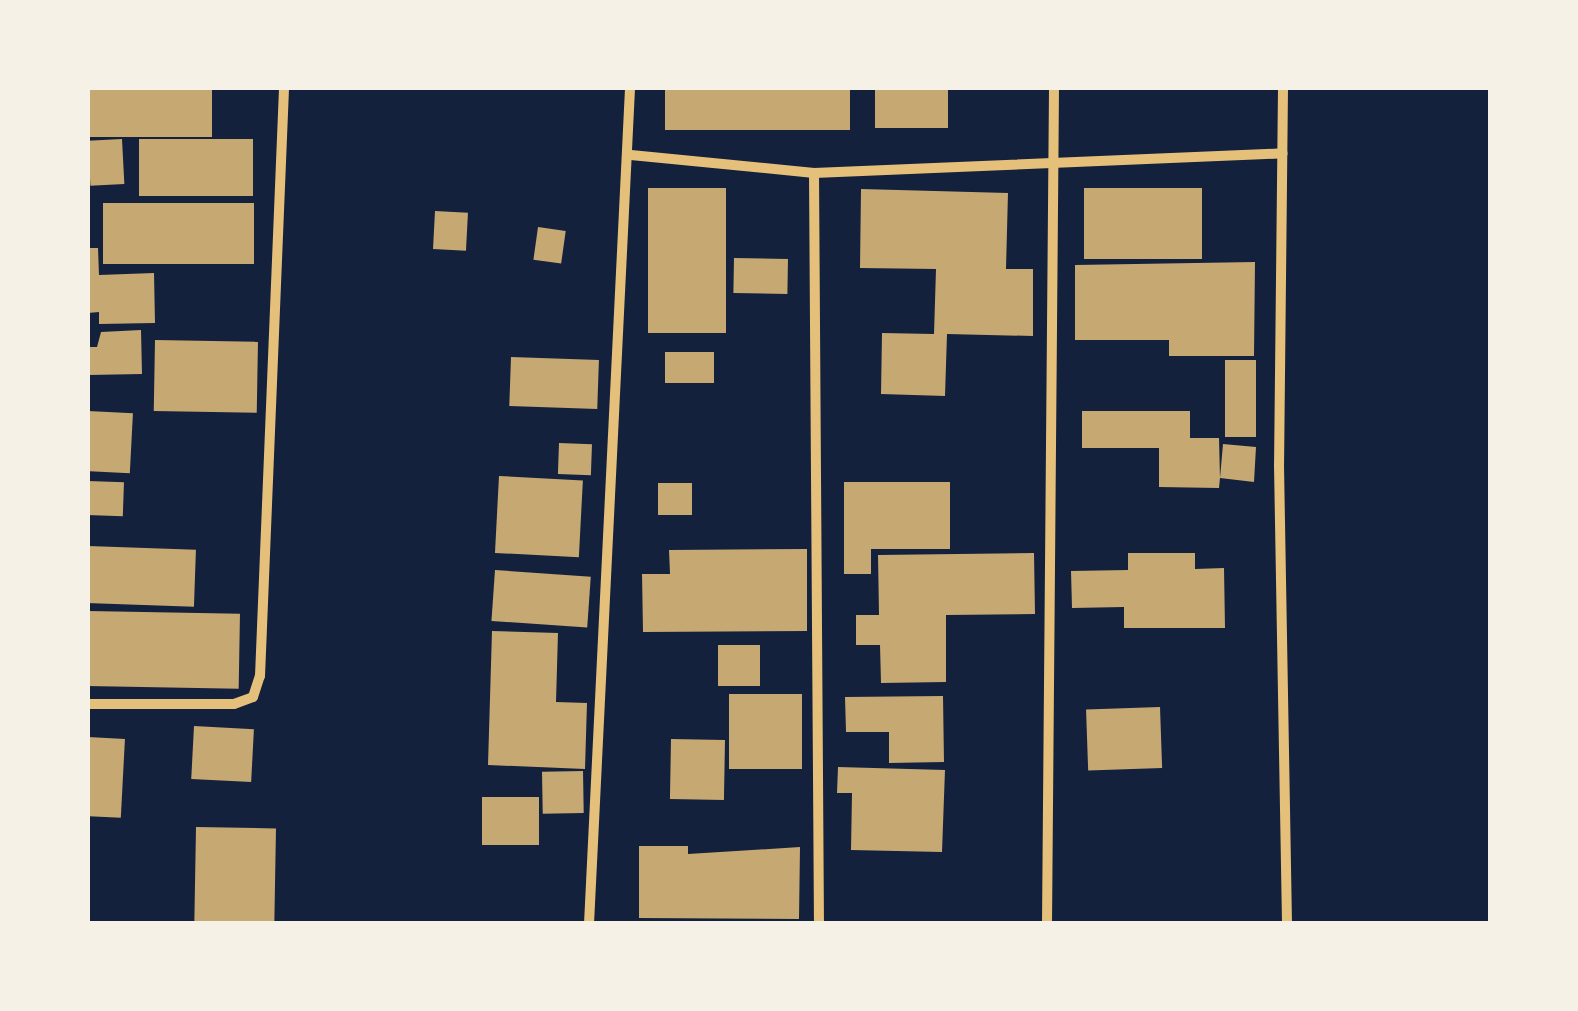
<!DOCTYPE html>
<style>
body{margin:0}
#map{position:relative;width:1578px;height:1011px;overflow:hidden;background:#14213d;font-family:Mulish,sans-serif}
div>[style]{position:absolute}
.building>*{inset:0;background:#c6a872;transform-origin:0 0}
.minor>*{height:10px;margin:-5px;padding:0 5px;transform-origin:5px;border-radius:5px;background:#e5c07b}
span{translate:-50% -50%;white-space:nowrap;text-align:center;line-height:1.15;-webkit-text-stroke:8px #f6f1e7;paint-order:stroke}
.frame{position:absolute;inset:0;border:90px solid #f6f1e7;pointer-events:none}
</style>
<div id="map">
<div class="building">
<div style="left:88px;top:88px;width:124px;height:49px"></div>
<div style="left:665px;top:88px;width:185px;height:42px"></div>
<div style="left:875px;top:88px;width:73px;height:40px"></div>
<div style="left:122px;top:139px;width:45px;height:34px;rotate:87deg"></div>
<div style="left:139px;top:139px;width:114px;height:57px"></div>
<div style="left:648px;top:188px;width:78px;height:145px"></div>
<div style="left:1202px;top:188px;width:71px;height:118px;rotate:90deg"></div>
<div style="clip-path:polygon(861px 189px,1008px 193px,1006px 269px,1033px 269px,1033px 336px,947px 334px,945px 396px,881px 394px,882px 333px,934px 334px,936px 269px,860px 268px)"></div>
<div style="left:103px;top:203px;width:151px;height:61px"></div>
<div style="left:435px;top:211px;width:33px;height:38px;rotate:3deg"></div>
<div style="left:538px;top:227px;width:28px;height:33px;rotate:8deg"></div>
<div style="clip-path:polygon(88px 248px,98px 248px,99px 275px,154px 273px,155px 323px,99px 324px,99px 312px,88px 313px)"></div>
<div style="left:734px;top:258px;width:54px;height:35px;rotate:1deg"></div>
<div style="clip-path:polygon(1255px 262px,1254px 356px,1169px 356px,1169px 340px,1075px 340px,1075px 265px)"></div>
<div style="clip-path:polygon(141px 330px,142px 374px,88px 375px,88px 347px,97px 347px,101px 332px)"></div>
<div style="left:155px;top:340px;width:103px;height:71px;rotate:1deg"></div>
<div style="left:665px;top:352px;width:49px;height:31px"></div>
<div style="left:511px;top:357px;width:88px;height:49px;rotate:2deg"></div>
<div style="left:1225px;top:360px;width:31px;height:77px"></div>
<div style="left:88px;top:411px;width:45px;height:60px;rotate:3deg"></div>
<div style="clip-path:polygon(1082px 411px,1190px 411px,1190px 438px,1219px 438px,1220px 478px,1223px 444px,1256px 447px,1254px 482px,1220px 478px,1219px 488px,1159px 487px,1159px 448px,1082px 448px)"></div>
<div style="left:559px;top:443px;width:33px;height:31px;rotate:2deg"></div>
<div style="left:499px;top:476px;width:84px;height:77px;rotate:3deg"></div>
<div style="left:88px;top:481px;width:36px;height:34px;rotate:2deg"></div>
<div style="clip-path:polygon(844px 482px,950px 482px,950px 549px,871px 549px,871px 574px,844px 574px)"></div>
<div style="left:658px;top:483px;width:34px;height:32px"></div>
<div style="left:88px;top:546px;width:108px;height:57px;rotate:2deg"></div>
<div style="clip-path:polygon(807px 549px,807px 631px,643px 632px,642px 574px,670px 574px,669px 550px)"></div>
<div style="clip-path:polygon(1034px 553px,1035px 614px,946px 615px,946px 682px,881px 683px,880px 645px,856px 645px,856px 615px,879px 615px,878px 555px)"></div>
<div style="clip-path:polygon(1128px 553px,1195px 553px,1195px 569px,1224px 568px,1225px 628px,1124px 628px,1124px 607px,1072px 608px,1071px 571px,1128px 570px)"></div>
<div style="left:495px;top:570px;width:96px;height:51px;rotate:4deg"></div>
<div style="left:88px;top:611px;width:152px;height:75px;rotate:1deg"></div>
<div style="clip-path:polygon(492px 631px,558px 633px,556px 702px,587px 703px,585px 769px,488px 765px)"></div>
<div style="left:718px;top:645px;width:42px;height:41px"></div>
<div style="left:729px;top:694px;width:73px;height:75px"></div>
<div style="clip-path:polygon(943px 696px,944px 762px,889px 763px,889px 732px,846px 732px,845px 697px)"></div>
<div style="left:1160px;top:707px;width:61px;height:74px;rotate:88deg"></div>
<div style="left:194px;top:726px;width:60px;height:53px;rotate:3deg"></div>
<div style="left:88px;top:737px;width:37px;height:79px;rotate:3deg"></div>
<div style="left:671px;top:739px;width:54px;height:60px;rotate:1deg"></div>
<div style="clip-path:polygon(838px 767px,945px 770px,942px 852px,851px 850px,852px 793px,837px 793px)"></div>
<div style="left:583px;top:771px;width:42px;height:41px;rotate:89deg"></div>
<div style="left:539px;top:797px;width:48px;height:57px;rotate:90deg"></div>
<div style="left:196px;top:827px;width:80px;height:97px;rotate:1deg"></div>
<div style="clip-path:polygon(639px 846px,688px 846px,688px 854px,800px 847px,799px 919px,639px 918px)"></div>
</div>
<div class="minor">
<div style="left:1283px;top:88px;width:377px;rotate:90.6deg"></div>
<div style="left:1279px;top:465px;width:459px;rotate:89deg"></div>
<div style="left:631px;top:155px;width:184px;rotate:5.6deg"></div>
<div style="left:814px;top:173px;width:469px;rotate:-2.4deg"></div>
<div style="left:814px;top:173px;width:751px;rotate:89.62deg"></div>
<div style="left:88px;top:704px;width:146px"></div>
<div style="left:234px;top:704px;width:20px;rotate:-20deg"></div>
<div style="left:253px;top:697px;width:22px;rotate:-72deg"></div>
<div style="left:260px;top:676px;width:588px;rotate:-87.66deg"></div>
<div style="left:589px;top:924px;width:837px;rotate:-87.19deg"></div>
<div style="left:1047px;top:924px;width:836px;rotate:-89.52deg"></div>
</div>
<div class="frame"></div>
</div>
